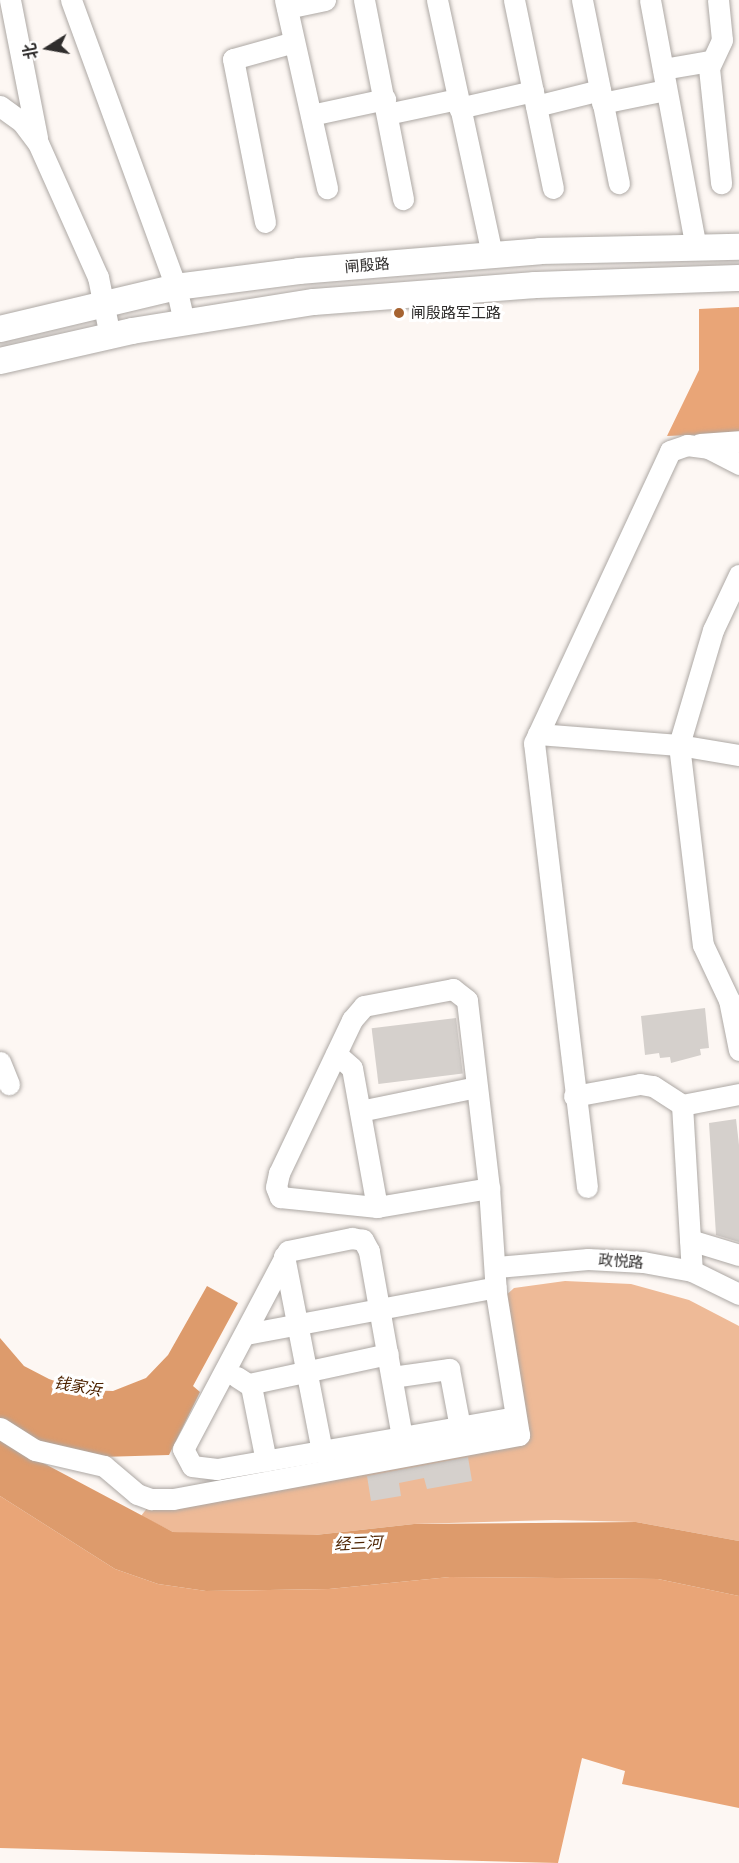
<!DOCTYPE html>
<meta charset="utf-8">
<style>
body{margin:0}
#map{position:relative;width:739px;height:1863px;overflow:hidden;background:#fdf7f3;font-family:Ubuntu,"Noto Sans SC",sans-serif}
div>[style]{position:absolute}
.green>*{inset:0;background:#eeba97}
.forest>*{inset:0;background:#e9a577}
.water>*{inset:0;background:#dd9b6c}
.building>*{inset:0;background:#d5d0cc;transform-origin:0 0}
.roads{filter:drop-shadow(0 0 2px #ada8a4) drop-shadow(0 0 2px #ada8a4)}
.minor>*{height:21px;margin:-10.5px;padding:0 10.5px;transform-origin:10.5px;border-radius:10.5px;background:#fff}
.major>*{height:26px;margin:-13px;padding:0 13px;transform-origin:13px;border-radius:13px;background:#fff}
.dots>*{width:16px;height:16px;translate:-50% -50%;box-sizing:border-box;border:3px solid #fff;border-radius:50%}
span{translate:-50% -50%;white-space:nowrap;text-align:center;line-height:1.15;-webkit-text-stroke:6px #fff;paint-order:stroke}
.street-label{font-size:15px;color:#2f2d2c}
.poi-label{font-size:15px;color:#2f2d2c}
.left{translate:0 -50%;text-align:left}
.water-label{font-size:16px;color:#4d2300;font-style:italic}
.north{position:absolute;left:18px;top:18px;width:60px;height:60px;-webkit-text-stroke:4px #fff;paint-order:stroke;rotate:259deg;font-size:16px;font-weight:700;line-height:24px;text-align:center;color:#2f2d2c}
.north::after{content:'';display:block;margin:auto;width:21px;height:27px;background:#2f2d2c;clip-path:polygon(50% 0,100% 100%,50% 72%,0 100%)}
</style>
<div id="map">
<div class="green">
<div style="clip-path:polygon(565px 1281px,631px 1284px,689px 1300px,739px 1326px,739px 1541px,636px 1522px,555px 1520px,414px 1524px,315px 1535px,215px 1535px,173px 1532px,141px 1516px,148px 1507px,527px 1437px,504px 1297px,514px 1288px)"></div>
</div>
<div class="forest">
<div style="clip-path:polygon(739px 307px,739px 433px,667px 436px,699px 370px,699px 309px)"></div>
<div style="clip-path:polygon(0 1496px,115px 1569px,158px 1584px,206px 1591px,329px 1589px,450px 1577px,658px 1579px,739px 1596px,739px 1808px,622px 1784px,625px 1771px,582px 1758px,558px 1863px,0 1848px)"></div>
</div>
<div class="water">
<div style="clip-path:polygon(207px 1286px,238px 1303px,193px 1386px,200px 1392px,169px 1455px,101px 1457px,55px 1449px,17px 1433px,0 1418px,0 1338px,24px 1366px,49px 1379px,81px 1390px,113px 1391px,146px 1378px,168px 1355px)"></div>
<div style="clip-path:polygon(0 1440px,173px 1532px,315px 1535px,414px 1524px,636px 1522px,739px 1541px,739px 1596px,658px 1579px,450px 1577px,329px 1589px,206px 1591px,158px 1584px,115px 1569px,0 1496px)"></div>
</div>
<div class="building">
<div style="clip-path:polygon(705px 1008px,709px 1048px,700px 1049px,701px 1055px,671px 1063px,670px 1057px,660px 1058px,659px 1053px,645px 1055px,641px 1016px)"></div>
<div style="left:456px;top:1018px;width:56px;height:85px;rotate:83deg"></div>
<div style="clip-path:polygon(736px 1119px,739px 1145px,739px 1242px,716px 1235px,709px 1123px)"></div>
<div style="clip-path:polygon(468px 1457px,472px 1481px,427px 1489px,424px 1478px,399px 1483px,401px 1496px,371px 1501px,367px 1476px)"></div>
</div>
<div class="roads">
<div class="minor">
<div style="left:10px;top:0;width:141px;rotate:78.9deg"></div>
<div style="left:71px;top:0;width:306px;rotate:69.9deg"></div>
<div style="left:176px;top:287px;width:36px;rotate:77deg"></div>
<div style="left:285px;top:0;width:193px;rotate:77.4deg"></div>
<div style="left:364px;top:0;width:203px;rotate:78.9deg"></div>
<div style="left:437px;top:0;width:261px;rotate:77.8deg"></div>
<div style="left:514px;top:0;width:192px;rotate:78.3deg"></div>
<div style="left:582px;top:0;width:187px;rotate:78.6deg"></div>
<div style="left:650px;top:0;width:252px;rotate:79.5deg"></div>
<div style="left:718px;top:0;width:40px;rotate:84.3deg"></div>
<div style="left:722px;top:40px;width:31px;rotate:115deg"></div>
<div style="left:709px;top:68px;width:116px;rotate:84deg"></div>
<div style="left:287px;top:8px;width:39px;rotate:-12deg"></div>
<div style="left:663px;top:69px;width:48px;rotate:-9.7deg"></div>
<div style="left:602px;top:103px;width:65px;rotate:-11.5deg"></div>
<div style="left:0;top:106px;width:27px;rotate:36deg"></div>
<div style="left:22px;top:122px;width:26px;rotate:53deg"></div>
<div style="left:38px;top:143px;width:147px;rotate:65.9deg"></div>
<div style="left:98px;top:277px;width:60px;rotate:78.5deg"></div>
<div style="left:536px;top:106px;width:66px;rotate:-14deg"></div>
<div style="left:459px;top:108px;width:76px;rotate:-12.9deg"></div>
<div style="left:387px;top:114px;width:72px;rotate:-12.1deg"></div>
<div style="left:311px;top:115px;width:76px;rotate:-12.2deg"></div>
<div style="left:265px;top:222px;width:166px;rotate:-101.1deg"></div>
<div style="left:233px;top:59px;width:63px;rotate:-15.6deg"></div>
<div style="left:700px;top:444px;width:39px;rotate:-4deg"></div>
<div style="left:739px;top:575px;width:61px;rotate:115.3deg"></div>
<div style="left:713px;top:630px;width:120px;rotate:106.5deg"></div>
<div style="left:679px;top:745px;width:201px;rotate:83.2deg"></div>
<div style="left:703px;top:945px;width:61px;rotate:64.7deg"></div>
<div style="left:729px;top:1000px;width:51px;rotate:78.7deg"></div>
<div style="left:538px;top:734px;width:141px;rotate:4.5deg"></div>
<div style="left:679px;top:745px;width:61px;rotate:9.5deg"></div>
<div style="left:336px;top:1054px;width:21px;rotate:41deg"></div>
<div style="left:352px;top:1068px;width:141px;rotate:79.8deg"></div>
<div style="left:0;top:1062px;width:24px;rotate:68deg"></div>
<div style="left:574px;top:1096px;width:67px;rotate:-10.3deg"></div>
<div style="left:640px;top:1084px;width:13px;rotate:9deg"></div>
<div style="left:653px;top:1086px;width:35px;rotate:33deg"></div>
<div style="left:682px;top:1105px;width:58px;rotate:-10.9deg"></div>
<div style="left:682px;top:1105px;width:166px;rotate:86.6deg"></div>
<div style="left:360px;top:1111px;width:119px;rotate:-11.6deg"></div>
<div style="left:587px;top:1187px;width:447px;rotate:-96.8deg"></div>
<div style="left:534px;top:743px;width:322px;rotate:-65deg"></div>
<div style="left:670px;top:451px;width:18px;rotate:-19deg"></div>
<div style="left:687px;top:445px;width:21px;rotate:8deg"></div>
<div style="left:708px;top:448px;width:35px;rotate:27deg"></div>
<div style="left:690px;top:1240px;width:51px;rotate:17deg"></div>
<div style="left:284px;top:1256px;width:199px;rotate:79deg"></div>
<div style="left:497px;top:1267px;width:91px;rotate:-5deg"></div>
<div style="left:588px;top:1259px;width:55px;rotate:3.1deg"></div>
<div style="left:643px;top:1262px;width:50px;rotate:10.4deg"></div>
<div style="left:692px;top:1271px;width:52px;rotate:26.1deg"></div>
<div style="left:246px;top:1334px;width:254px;rotate:-10.6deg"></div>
<div style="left:237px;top:1377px;width:17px;rotate:33deg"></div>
<div style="left:251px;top:1386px;width:76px;rotate:78.7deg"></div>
<div style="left:392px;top:1377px;width:58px;rotate:-8deg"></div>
<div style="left:449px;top:1369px;width:59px;rotate:79.3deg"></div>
<div style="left:249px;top:1384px;width:142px;rotate:-12.2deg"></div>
<div style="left:0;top:1428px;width:41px;rotate:32.2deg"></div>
<div style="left:35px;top:1450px;width:71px;rotate:13.1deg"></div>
<div style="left:104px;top:1466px;width:43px;rotate:40.3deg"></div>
<div style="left:137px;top:1494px;width:15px;rotate:20deg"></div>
<div style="left:151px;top:1499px;width:22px"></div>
<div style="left:173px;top:1499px;width:352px;rotate:-10.5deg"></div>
<div style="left:519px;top:1435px;width:144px;rotate:-99.2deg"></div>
<div style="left:496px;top:1293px;width:105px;rotate:-93.8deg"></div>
<div style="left:489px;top:1188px;width:189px;rotate:-96.7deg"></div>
<div style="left:467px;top:1000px;width:18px;rotate:-142deg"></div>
<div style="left:453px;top:989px;width:91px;rotate:169.2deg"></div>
<div style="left:364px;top:1006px;width:18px;rotate:131deg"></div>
<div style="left:352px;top:1020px;width:170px;rotate:115.5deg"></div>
<div style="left:279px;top:1173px;width:14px;rotate:102deg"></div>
<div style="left:276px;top:1187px;width:11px;rotate:68deg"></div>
<div style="left:280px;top:1197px;width:98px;rotate:5.9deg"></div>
<div style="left:377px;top:1207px;width:114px;rotate:-9.6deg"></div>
<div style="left:402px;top:1437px;width:189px;rotate:-100.1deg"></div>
<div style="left:369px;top:1251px;width:13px;rotate:-119deg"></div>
<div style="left:363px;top:1240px;width:11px;rotate:-170deg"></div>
<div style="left:352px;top:1238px;width:65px;rotate:168.5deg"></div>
<div style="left:288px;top:1251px;width:224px;rotate:117.9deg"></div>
<div style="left:183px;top:1449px;width:19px;rotate:62deg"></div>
<div style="left:192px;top:1466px;width:25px;rotate:7deg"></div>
<div style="left:217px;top:1469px;width:188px;rotate:-9.8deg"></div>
<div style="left:402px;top:1437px;width:105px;rotate:-9.9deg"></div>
</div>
<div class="major">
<div style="left:0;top:329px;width:181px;rotate:-13.4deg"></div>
<div style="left:176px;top:287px;width:124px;rotate:-7.4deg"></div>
<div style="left:299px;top:271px;width:242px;rotate:-4.7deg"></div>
<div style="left:540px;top:251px;width:199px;rotate:-1.2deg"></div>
<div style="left:0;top:361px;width:135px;rotate:-12.8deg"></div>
<div style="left:132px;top:331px;width:184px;rotate:-9.1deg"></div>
<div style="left:314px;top:302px;width:222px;rotate:-4.4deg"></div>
<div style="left:535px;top:285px;width:204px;rotate:-2deg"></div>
</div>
</div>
<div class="dots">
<div style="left:399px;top:313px;background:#a66331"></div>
</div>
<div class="street-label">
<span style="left:367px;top:265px;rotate:-5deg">闸殷路</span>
<span style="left:621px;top:1261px;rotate:4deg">政悦路</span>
</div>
<div class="poi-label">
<span class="left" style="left:411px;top:313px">闸殷路军工路</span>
</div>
<div class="water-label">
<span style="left:78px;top:1386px;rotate:10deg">钱家浜</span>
<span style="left:358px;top:1543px;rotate:-2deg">经三河</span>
</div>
<div class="north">北</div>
</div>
